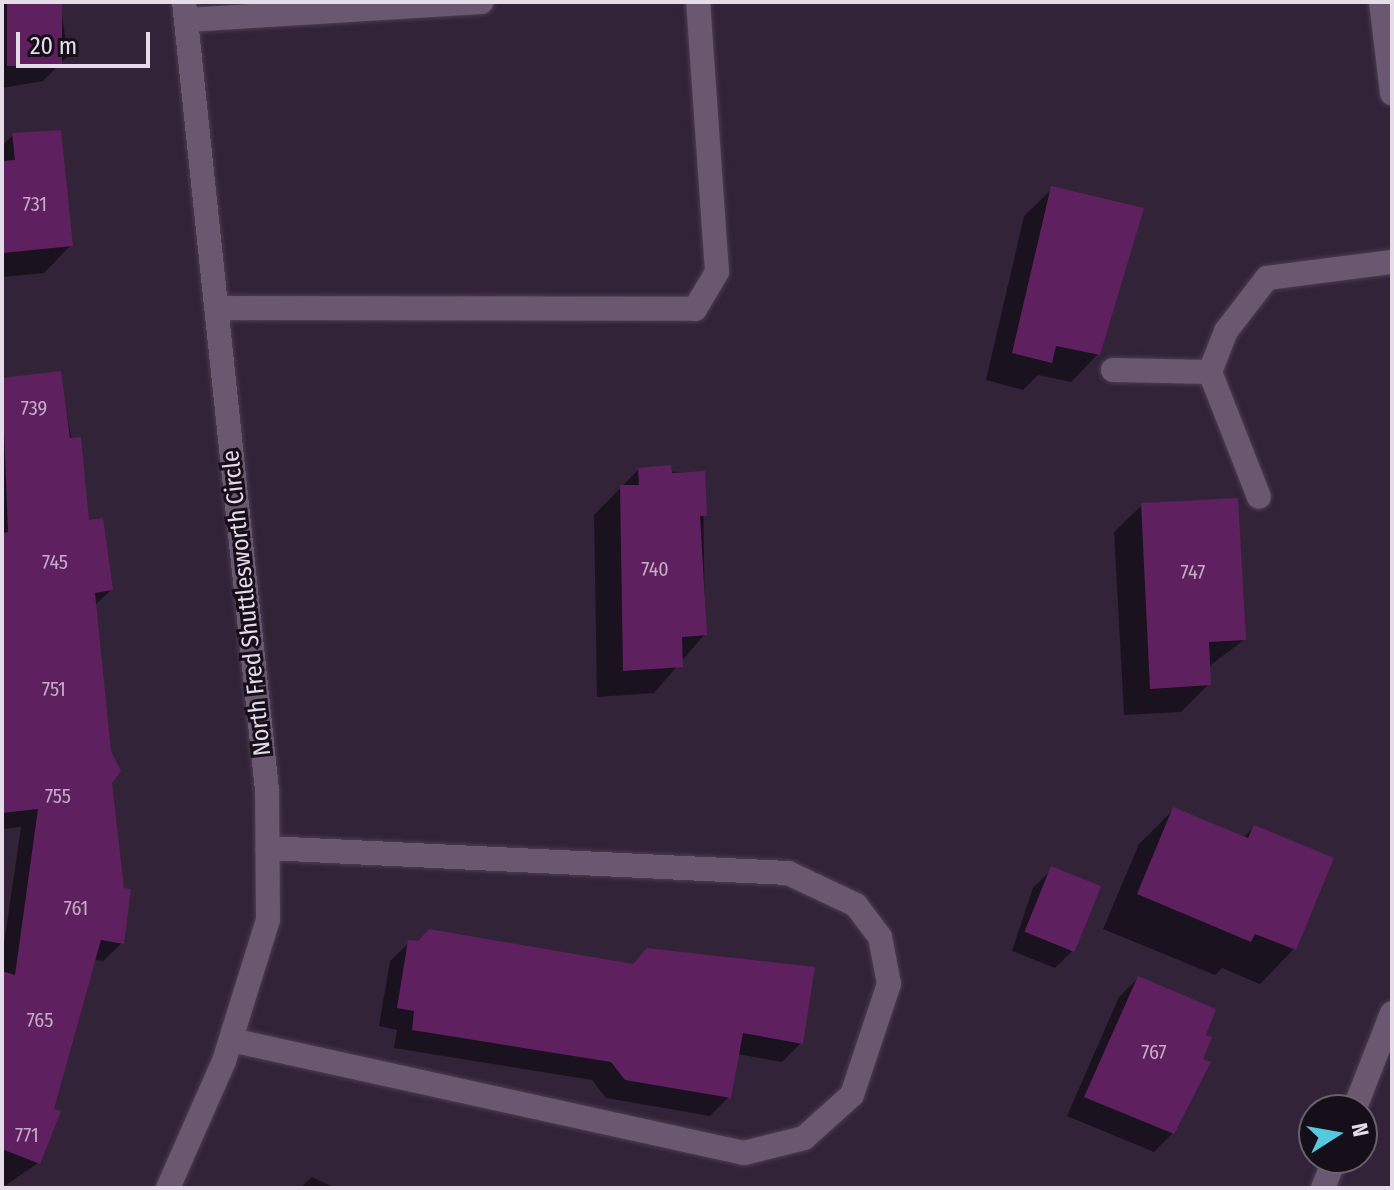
<!DOCTYPE html>
<style>
body{margin:0}
#map{position:relative;width:1394px;height:1190px;overflow:hidden;background:#322339;font-family:"Fira Sans Condensed",sans-serif}
div>[style]{position:absolute}
.shadow>*{inset:0;background:#0007}
.building>*{inset:0;background:#5f205f;transform-origin:0 0}
.roads{filter:drop-shadow(0 0 2px #4b3e4f) drop-shadow(0 0 2px #4b3e4f)}
.minor>*{height:24px;margin:-12px;padding:0 12px;transform-origin:12px;border-radius:12px;background:#695870}
span{translate:-50% -50%;white-space:nowrap;text-align:center;line-height:1.15;-webkit-text-stroke:6px #160f19;paint-order:stroke}
.number-label{font-size:20px;color:#c4acc6}
.number-label span{-webkit-text-stroke-width:0}
.street-label{font-size:24px;color:#e5dbe9}
.frame{position:absolute;inset:0;border:4px solid #e5dbe9;pointer-events:none}
.north{position:absolute;left:1298px;top:1094px;width:80px;height:80px;box-sizing:border-box;background:#160f19;border:2px solid #69616c;border-radius:50%;rotate:79deg;font-size:22px;font-weight:700;line-height:32px;text-align:center;color:#e5dbe9}
.north::after{content:'';display:block;margin:auto;width:28px;height:36px;background:#55cadf;clip-path:polygon(50% 0,100% 100%,50% 72%,0 100%)}
.scale{position:absolute;left:16px;top:32px;width:134px;height:36px;box-sizing:border-box;border:4px solid #e5dbe9;border-top:0;padding-left:10px;font-size:24px;line-height:28px;white-space:nowrap;color:#e5dbe9;-webkit-text-stroke:6px #160f19;paint-order:stroke}
</style>
<div id="map">
<div class="shadow">
<div style="clip-path:polygon(2px 2px,60px 2px,68px 56px,43px 81px,2px 88px)"></div>
<div style="clip-path:polygon(13px 135px,71px 245px,44px 273px,2px 277px,2px 146px)"></div>
<div style="clip-path:polygon(1052px 189px,1098px 354px,1071px 382px,1038px 375px,1023px 390px,986px 380px,1024px 216px)"></div>
<div style="clip-path:polygon(59px 373px,87px 522px,111px 590px,94px 606px,122px 943px,103px 961px,94px 960px,38px 1163px,2px 1188px,2px 957px,21px 827px,2px 829px,2px 380px)"></div>
<div style="clip-path:polygon(638px 470px,703px 473px,705px 634px,654px 693px,597px 697px,594px 515px)"></div>
<div style="clip-path:polygon(1142px 505px,1244px 640px,1208px 667px,1209px 684px,1181px 712px,1124px 715px,1114px 532px)"></div>
<div style="clip-path:polygon(1173px 810px,1243px 838px,1254px 827px,1294px 949px,1260px 984px,1222px 968px,1215px 975px,1103px 929px,1139px 844px)"></div>
<div style="clip-path:polygon(1052px 869px,1074px 949px,1055px 968px,1012px 951px,1033px 888px)"></div>
<div style="clip-path:polygon(409px 943px,801px 1043px,782px 1062px,737px 1054px,729px 1097px,710px 1116px,606px 1098px,592px 1080px,394px 1048px,397px 1030px,379px 1026px,390px 961px)"></div>
<div style="clip-path:polygon(1138px 978px,1214px 1010px,1173px 1133px,1154px 1152px,1067px 1116px,1119px 997px)"></div>
<div style="clip-path:polygon(312px 1177px,336px 1188px,300px 1188px)"></div>
</div>
<div class="building">
<div style="left:7px;top:2px;width:55px;height:64px"></div>
<div style="clip-path:polygon(61px 130px,73px 246px,2px 253px,2px 161px,15px 160px,12px 133px)"></div>
<div style="clip-path:polygon(1051px 186px,1144px 208px,1100px 355px,1056px 346px,1052px 363px,1012px 353px)"></div>
<div style="clip-path:polygon(61px 371px,70px 438px,81px 437px,89px 520px,103px 518px,113px 590px,95px 593px,111px 751px,121px 771px,112px 783px,124px 888px,131px 889px,124px 944px,101px 940px,54px 1109px,61px 1111px,40px 1164px,2px 1149px,2px 971px,15px 975px,38px 809px,2px 813px,2px 533px,8px 532px,2px 378px)"></div>
<div style="clip-path:polygon(671px 465px,672px 473px,705px 471px,707px 516px,700px 516px,707px 635px,682px 637px,683px 667px,623px 671px,620px 485px,639px 485px,638px 468px)"></div>
<div style="clip-path:polygon(1238px 498px,1246px 640px,1209px 642px,1211px 685px,1150px 689px,1141px 503px)"></div>
<div style="clip-path:polygon(1173px 807px,1248px 838px,1254px 825px,1334px 858px,1296px 950px,1255px 934px,1251px 942px,1137px 894px)"></div>
<div style="left:1051px;top:866px;width:54px;height:71px;rotate:22deg"></div>
<div style="clip-path:polygon(429px 929px,633px 964px,647px 948px,815px 967px,803px 1044px,743px 1033px,731px 1098px,625px 1080px,611px 1062px,412px 1030px,414px 1011px,397px 1008px,408px 940px,418px 941px)"></div>
<div style="clip-path:polygon(1138px 976px,1216px 1009px,1206px 1035px,1212px 1037px,1203px 1059px,1211px 1062px,1174px 1134px,1084px 1097px)"></div>
</div>
<div class="roads">
<div class="minor">
<div style="left:1381px;top:2px;width:92px;rotate:83.1deg"></div>
<div style="left:186px;top:20px;width:296px;rotate:-3.5deg"></div>
<div style="left:217px;top:308px;width:478px;rotate:0.1deg"></div>
<div style="left:695px;top:309px;width:43px;rotate:-59.3deg"></div>
<div style="left:717px;top:272px;width:271px;rotate:-94deg"></div>
<div style="left:1113px;top:370px;width:97px;rotate:1.2deg"></div>
<div style="left:1210px;top:372px;width:44px;rotate:-68.7deg"></div>
<div style="left:1226px;top:331px;width:67px;rotate:-52.3deg"></div>
<div style="left:1267px;top:278px;width:126px;rotate:-7.3deg"></div>
<div style="left:1210px;top:372px;width:134px;rotate:68.6deg"></div>
<div style="left:231px;top:1040px;width:525px;rotate:12.42deg"></div>
<div style="left:744px;top:1153px;width:62px;rotate:-14deg"></div>
<div style="left:804px;top:1138px;width:64px;rotate:-41.9deg"></div>
<div style="left:852px;top:1095px;width:117px;rotate:-71.6deg"></div>
<div style="left:889px;top:984px;width:48px;rotate:-100.8deg"></div>
<div style="left:880px;top:937px;width:40px;rotate:-127deg"></div>
<div style="left:856px;top:905px;width:75px;rotate:-154.8deg"></div>
<div style="left:788px;top:873px;width:521px;rotate:-177.25deg"></div>
<div style="left:1354px;top:1110px;width:104px;rotate:-68.6deg"></div>
<div style="left:168px;top:1188px;width:139px;rotate:-66.2deg"></div>
<div style="left:224px;top:1061px;width:148px;rotate:-72.7deg"></div>
<div style="left:268px;top:920px;width:130px;rotate:-90.4deg"></div>
<div style="left:267px;top:790px;width:792px;rotate:-96.01deg"></div>
<div style="left:1323px;top:1188px;width:32px;rotate:-68deg"></div>
</div>
</div>
<div class="number-label">
<span style="left:35px;top:204px">731</span>
<span style="left:34px;top:408px">739</span>
<span style="left:55px;top:562px">745</span>
<span style="left:655px;top:569px">740</span>
<span style="left:1193px;top:572px">747</span>
<span style="left:54px;top:689px">751</span>
<span style="left:58px;top:796px">755</span>
<span style="left:76px;top:908px">761</span>
<span style="left:40px;top:1020px">765</span>
<span style="left:1154px;top:1052px">767</span>
<span style="left:27px;top:1135px">771</span>
</div>
<div class="street-label">
<span style="left:247px;top:603px;rotate:-96deg">North Fred Shuttlesworth Circle</span>
</div>
<div class="frame"></div>
<div class="north">N</div>
<div class="scale">20 m</div>
</div>
